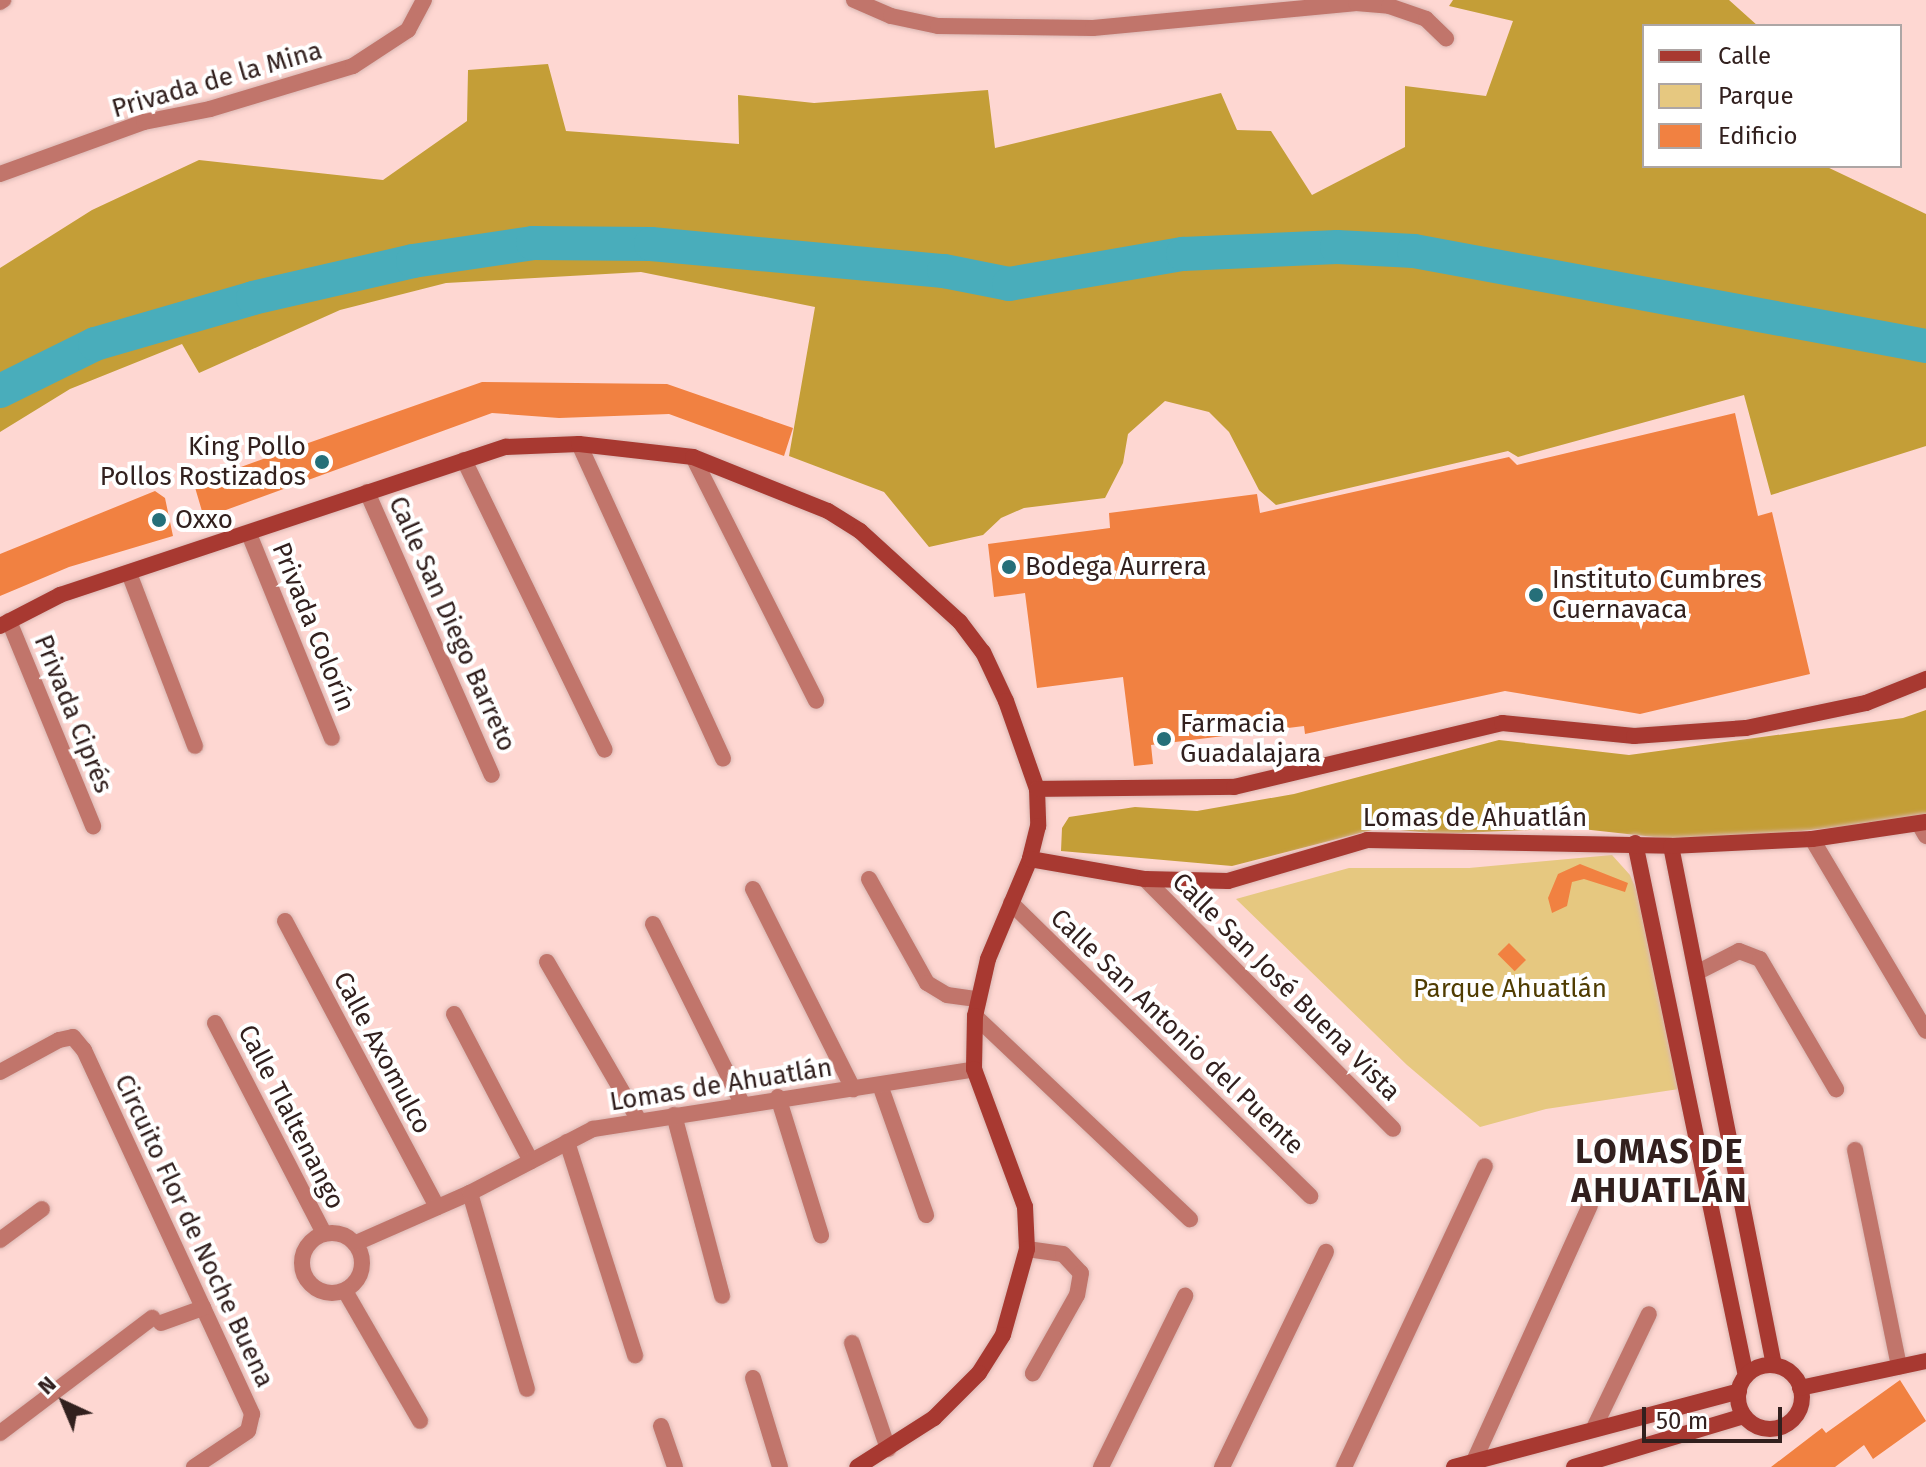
<!DOCTYPE html>
<meta charset="utf-8">
<style>
body{margin:0}
#map{position:relative;width:1926px;height:1467px;overflow:hidden;background:#fed7d2;font-family:"Fira Sans",sans-serif}
div>[style]{position:absolute}
.green>*{inset:0;background:#e6c880}
.forest>*{inset:0;background:#c49e37}
.river>*{height:34px;margin:-17px;padding:0 17px;transform-origin:17px;border-radius:17px;background:#49adbb}
.building>*{inset:0;background:#f18141;transform-origin:0 0}
.roads{filter:drop-shadow(0 0 2px #d9b6b2) drop-shadow(0 0 2px #d9b6b2)}
.street>*{height:16px;margin:-8px;padding:0 8px;transform-origin:8px;border-radius:8px;background:#c1756b}
.street>.ring{margin:-8px;padding:0;box-sizing:content-box;background:none;border:16px solid #c1756b;border-radius:50%}
.secondary>*{height:16px;margin:-8px;padding:0 8px;transform-origin:8px;border-radius:8px;background:#a83931}
.secondary>.ring{margin:-8px;padding:0;box-sizing:content-box;background:none;border:16px solid #a83931;border-radius:50%}
.dots>*{width:22px;height:22px;translate:-50% -50%;box-sizing:border-box;border:4px solid #fff;border-radius:50%}
span{translate:-50% -50%;white-space:nowrap;text-align:center;line-height:1.15;-webkit-text-stroke:8px #fff;paint-order:stroke}
.street-label{font-size:26px;color:#32201e}
.poi-label{font-size:26px;color:#32201e}
.right{translate:-100% -50%;text-align:right}
.left{translate:0 -50%;text-align:left}
.park-label{font-size:26px;color:#503c01}
.district-label{font-size:34px;color:#32201e;font-weight:700;letter-spacing:2px}
.legend{position:absolute;left:1642px;top:24px;width:260px;height:144px;box-sizing:border-box;background:#fff;border:2px solid #ada6a5;margin:0;padding:10px 14px;list-style:none;font-size:24px;color:#32201e}
.legend li{display:flex;align-items:center;gap:16px;height:40px}
.legend b{width:40px;border:2px solid #ada6a5}
.north{position:absolute;left:24px;top:1363px;width:80px;height:80px;-webkit-text-stroke:6px #fff;paint-order:stroke;rotate:316deg;font-size:22px;font-weight:700;line-height:32px;text-align:center;color:#32201e}
.north::after{content:'';display:block;margin:auto;width:28px;height:36px;background:#32201e;clip-path:polygon(50% 0,100% 100%,50% 72%,0 100%)}
.scale{position:absolute;left:1642px;top:1407px;width:140px;height:36px;box-sizing:border-box;border:4px solid #32201e;border-top:0;padding-left:10px;font-size:24px;line-height:28px;white-space:nowrap;color:#32201e;-webkit-text-stroke:6px #fff;paint-order:stroke}
</style>
<div id="map">
<div class="green">
<div style="clip-path:polygon(1612px 855px,1630px 875px,1644px 908px,1679px 1089px,1546px 1109px,1480px 1127px,1407px 1065px,1236px 899px,1349px 868px,1469px 868px)"></div>
</div>
<div class="forest">
<div style="clip-path:polygon(1453px 0,1729px 0,1758px 26px,1644px 26px,1644px 166px,1825px 166px,1926px 214px,1926px 446px,1771px 495px,1744px 395px,1518px 457px,1508px 451px,1276px 505px,1259px 490px,1229px 432px,1209px 412px,1165px 401px,1128px 434px,1123px 463px,1105px 498px,1024px 508px,1001px 518px,983px 535px,929px 547px,884px 492px,789px 456px,815px 307px,641px 272px,446px 283px,340px 310px,199px 373px,182px 344px,70px 389px,0 432px,0 268px,92px 210px,199px 160px,383px 180px,467px 121px,468px 70px,548px 64px,566px 131px,739px 144px,738px 95px,814px 103px,988px 90px,995px 148px,1221px 93px,1237px 130px,1271px 131px,1312px 195px,1405px 147px,1405px 86px,1486px 96px,1513px 21px,1449px 6px)"></div>
<div style="clip-path:polygon(1926px 710px,1926px 816px,1913px 819px,1699px 842px,1573px 828px,1440px 834px,1380px 828px,1232px 866px,1061px 851px,1062px 828px,1069px 817px,1135px 807px,1197px 811px,1294px 794px,1499px 740px,1629px 755px,1903px 718px)"></div>
</div>
<div class="river">
<div style="left:0;top:391px;width:106px;rotate:-26.3deg"></div>
<div style="left:95px;top:344px;width:165px;rotate:-16.2deg"></div>
<div style="left:253px;top:298px;width:164px;rotate:-13deg"></div>
<div style="left:413px;top:261px;width:121px;rotate:-8.5deg"></div>
<div style="left:533px;top:243px;width:118px;rotate:0.5deg"></div>
<div style="left:651px;top:244px;width:294px;rotate:5.3deg"></div>
<div style="left:944px;top:271px;width:66px;rotate:11.3deg"></div>
<div style="left:1009px;top:284px;width:177px;rotate:-9.8deg"></div>
<div style="left:1183px;top:254px;width:154px;rotate:-2.6deg"></div>
<div style="left:1337px;top:247px;width:77px;rotate:3deg"></div>
<div style="left:1414px;top:251px;width:521px;rotate:10.51deg"></div>
</div>
<div class="building">
<div style="clip-path:polygon(482px 382px,667px 384px,793px 428px,784px 456px,669px 414px,559px 418px,492px 413px,204px 518px,194px 484px,277px 454px,275px 445px,289px 440px,294px 448px)"></div>
<div style="clip-path:polygon(1735px 413px,1758px 516px,1772px 512px,1810px 674px,1640px 714px,1505px 691px,1305px 734px,1304px 726px,1151px 745px,1153px 764px,1134px 766px,1123px 677px,1037px 688px,1025px 593px,994px 597px,988px 544px,1110px 528px,1109px 513px,1257px 494px,1260px 513px,1509px 457px,1517px 465px)"></div>
<div style="clip-path:polygon(155px 491px,165px 498px,173px 536px,69px 567px,0 596px,0 554px)"></div>
<div style="clip-path:polygon(1580px 864px,1628px 883px,1625px 892px,1584px 879px,1572px 882px,1567px 906px,1552px 913px,1548px 898px,1558px 874px)"></div>
<div style="left:1509px;top:943px;width:24px;height:16px;rotate:45deg"></div>
<div style="clip-path:polygon(1900px 1380px,1926px 1421px,1873px 1459px,1864px 1445px,1835px 1467px,1771px 1467px,1822px 1428px,1826px 1433px)"></div>
</div>
<div class="roads">
<div class="street">
<div style="left:854px;top:0;width:40px;rotate:23.4deg"></div>
<div style="left:891px;top:16px;width:48px;rotate:12deg"></div>
<div style="left:938px;top:26px;width:155px;rotate:0.7deg"></div>
<div style="left:1093px;top:28px;width:264px;rotate:-5.4deg"></div>
<div style="left:1356px;top:3px;width:33px;rotate:5deg"></div>
<div style="left:1389px;top:6px;width:39px;rotate:19deg"></div>
<div style="left:1426px;top:19px;width:28px;rotate:44deg"></div>
<div style="left:0;top:2px;width:4px;rotate:-34deg"></div>
<div style="left:0;top:174px;width:153px;rotate:-19.9deg"></div>
<div style="left:144px;top:122px;width:67px;rotate:-11.1deg"></div>
<div style="left:210px;top:109px;width:149px;rotate:-16.7deg"></div>
<div style="left:353px;top:66px;width:66px;rotate:-33.2deg"></div>
<div style="left:408px;top:30px;width:34px;rotate:-62deg"></div>
<div style="left:579px;top:444px;width:346px;rotate:65.4deg"></div>
<div style="left:693px;top:457px;width:273px;rotate:63.2deg"></div>
<div style="left:464px;top:460px;width:322px;rotate:64.1deg"></div>
<div style="left:367px;top:492px;width:309px;rotate:66.2deg"></div>
<div style="left:249px;top:534px;width:220px;rotate:67.9deg"></div>
<div style="left:129px;top:573px;width:185px;rotate:69.1deg"></div>
<div style="left:9px;top:621px;width:222px;rotate:67.7deg"></div>
<div style="left:1919px;top:824px;width:14px;rotate:60deg"></div>
<div style="left:1812px;top:839px;width:223px;rotate:59.3deg"></div>
<div style="left:869px;top:879px;width:119px;rotate:60.9deg"></div>
<div style="left:927px;top:983px;width:23px;rotate:31deg"></div>
<div style="left:947px;top:995px;width:30px;rotate:8deg"></div>
<div style="left:1145px;top:879px;width:352px;rotate:45.2deg"></div>
<div style="left:753px;top:889px;width:224px;rotate:63.4deg"></div>
<div style="left:1011px;top:903px;width:419px;rotate:44.4deg"></div>
<div style="left:285px;top:921px;width:324px;rotate:62deg"></div>
<div style="left:653px;top:924px;width:200px;rotate:63.6deg"></div>
<div style="left:547px;top:962px;width:181px;rotate:59.9deg"></div>
<div style="left:1698px;top:972px;width:46px;rotate:-27.1deg"></div>
<div style="left:1739px;top:951px;width:22px;rotate:21deg"></div>
<div style="left:1760px;top:959px;width:151px;rotate:59.7deg"></div>
<div style="left:454px;top:1014px;width:166px;rotate:62.4deg"></div>
<div style="left:975px;top:1016px;width:296px;rotate:43.4deg"></div>
<div style="left:215px;top:1023px;width:237px;rotate:62.6deg"></div>
<div style="left:0;top:1072px;width:67px;rotate:-28.5deg"></div>
<div style="left:59px;top:1040px;width:14px;rotate:-12deg"></div>
<div style="left:73px;top:1037px;width:17px;rotate:50deg"></div>
<div style="left:84px;top:1050px;width:401px;rotate:65.2deg"></div>
<div style="left:252px;top:1414px;width:17px;rotate:103deg"></div>
<div style="left:248px;top:1431px;width:65px;rotate:146.3deg"></div>
<div style="left:880px;top:1085px;width:138px;rotate:70.5deg"></div>
<div style="left:778px;top:1097px;width:145px;rotate:72.7deg"></div>
<div style="left:674px;top:1115px;width:187px;rotate:75.1deg"></div>
<div style="left:567px;top:1142px;width:224px;rotate:72.3deg"></div>
<div style="left:1855px;top:1150px;width:221px;rotate:78.5deg"></div>
<div style="left:470px;top:1193px;width:204px;rotate:73.8deg"></div>
<div class="ring" style="left:302px;top:1233px;width:44px;height:44px"></div>
<div style="left:0;top:1240px;width:52px;rotate:-36.4deg"></div>
<div style="left:356px;top:1243px;width:124px;rotate:-23.7deg"></div>
<div style="left:470px;top:1193px;width:139px;rotate:-27.5deg"></div>
<div style="left:593px;top:1129px;width:386px;rotate:-8.9deg"></div>
<div style="left:1027px;top:1249px;width:36px;rotate:8deg"></div>
<div style="left:1063px;top:1254px;width:26px;rotate:47deg"></div>
<div style="left:1081px;top:1273px;width:22px;rotate:100deg"></div>
<div style="left:1077px;top:1295px;width:90px;rotate:119.4deg"></div>
<div style="left:345px;top:1291px;width:150px;rotate:60deg"></div>
<div style="left:161px;top:1323px;width:45px;rotate:-19.7deg"></div>
<div style="left:852px;top:1343px;width:112px;rotate:71.2deg"></div>
<div style="left:753px;top:1378px;width:93px;rotate:73.1deg"></div>
<div style="left:661px;top:1426px;width:43px;rotate:71.1deg"></div>
<div style="left:1595px;top:1426px;width:124px;rotate:-64.3deg"></div>
<div style="left:0;top:1433px;width:191px;rotate:-37.1deg"></div>
<div style="left:1474px;top:1461px;width:281px;rotate:-65.6deg"></div>
<div style="left:1101px;top:1467px;width:191px;rotate:-63.8deg"></div>
<div style="left:1222px;top:1467px;width:239px;rotate:-64.2deg"></div>
<div style="left:1344px;top:1467px;width:332px;rotate:-64.9deg"></div>
</div>
<div class="secondary">
<div style="left:0;top:626px;width:68px;rotate:-27.3deg"></div>
<div style="left:60px;top:595px;width:470px;rotate:-18.4deg"></div>
<div style="left:506px;top:447px;width:73px;rotate:-2.4deg"></div>
<div style="left:579px;top:444px;width:115px;rotate:6.5deg"></div>
<div style="left:693px;top:457px;width:145px;rotate:21.8deg"></div>
<div style="left:828px;top:511px;width:38px;rotate:32deg"></div>
<div style="left:860px;top:531px;width:135px;rotate:42.3deg"></div>
<div style="left:960px;top:622px;width:38px;rotate:53deg"></div>
<div style="left:983px;top:652px;width:54px;rotate:64.9deg"></div>
<div style="left:1006px;top:701px;width:93px;rotate:70.6deg"></div>
<div style="left:1037px;top:789px;width:37px;rotate:88deg"></div>
<div style="left:1038px;top:826px;width:34px;rotate:104deg"></div>
<div style="left:1030px;top:859px;width:108px;rotate:112.8deg"></div>
<div style="left:988px;top:959px;width:58px;rotate:102.8deg"></div>
<div style="left:975px;top:1016px;width:53px;rotate:91.1deg"></div>
<div style="left:974px;top:1069px;width:147px;rotate:69.7deg"></div>
<div style="left:1025px;top:1207px;width:42px;rotate:87.3deg"></div>
<div style="left:1027px;top:1249px;width:89px;rotate:105.6deg"></div>
<div style="left:1003px;top:1335px;width:45px;rotate:122.3deg"></div>
<div style="left:979px;top:1373px;width:64px;rotate:135deg"></div>
<div style="left:934px;top:1418px;width:91px;rotate:147.5deg"></div>
<div style="left:1037px;top:789px;width:197px;rotate:-0.6deg"></div>
<div style="left:1234px;top:787px;width:276px;rotate:-13.4deg"></div>
<div style="left:1502px;top:723px;width:133px;rotate:5.6deg"></div>
<div style="left:1634px;top:736px;width:112px;rotate:-4.1deg"></div>
<div style="left:1746px;top:728px;width:123px;rotate:-11.8deg"></div>
<div style="left:1866px;top:703px;width:65px;rotate:-21.8deg"></div>
<div style="left:1635px;top:843px;width:544px;rotate:78.24deg"></div>
<div style="left:1671px;top:846px;width:529px;rotate:78.78deg"></div>
<div style="left:1030px;top:859px;width:117px;rotate:9.9deg"></div>
<div style="left:1145px;top:879px;width:83px;rotate:1.4deg"></div>
<div style="left:1228px;top:881px;width:145px;rotate:-16.4deg"></div>
<div style="left:1367px;top:840px;width:304px;rotate:1.1deg"></div>
<div style="left:1671px;top:846px;width:141px;rotate:-2.8deg"></div>
<div style="left:1812px;top:839px;width:115px;rotate:-8.5deg"></div>
<div class="ring" style="left:1738px;top:1365px;width:48px;height:48px"></div>
<div style="left:1800px;top:1388px;width:129px;rotate:-12.1deg"></div>
<div style="left:1454px;top:1467px;width:295px;rotate:-14.9deg"></div>
<div style="left:1574px;top:1467px;width:177px;rotate:-16.7deg"></div>
</div>
</div>
<div class="dots">
<div style="left:322px;top:462px;background:#266f79"></div>
<div style="left:159px;top:520px;background:#266f79"></div>
<div style="left:1009px;top:567px;background:#266f79"></div>
<div style="left:1536px;top:595px;background:#266f79"></div>
<div style="left:1164px;top:739px;background:#266f79"></div>
</div>
<div class="street-label">
<span style="left:217px;top:80px;rotate:-16deg">Privada de la Mina</span>
<span style="left:452px;top:624px;rotate:66deg">Calle San Diego Barreto</span>
<span style="left:313px;top:627px;rotate:68deg">Privada Colorín</span>
<span style="left:73px;top:714px;rotate:68deg">Privada Ciprés</span>
<span style="left:1475px;top:818px">Lomas de Ahuatlán</span>
<span style="left:1286px;top:987px;rotate:45deg">Calle San José Buena Vista</span>
<span style="left:1177px;top:1032px;rotate:44deg">Calle San Antonio del Puente</span>
<span style="left:382px;top:1053px;rotate:62deg">Calle Axomulco</span>
<span style="left:721px;top:1085px;rotate:-9deg">Lomas de Ahuatlán</span>
<span style="left:291px;top:1117px;rotate:63deg">Calle Tlaltenango</span>
<span style="left:194px;top:1231px;rotate:65deg">Circuito Flor de Noche Buena</span>
</div>
<div class="poi-label">
<span class="right" style="left:306px;top:462px">King Pollo<br>Pollos Rostizados</span>
<span class="left" style="left:175px;top:520px">Oxxo</span>
<span class="left" style="left:1025px;top:567px">Bodega Aurrera</span>
<span class="left" style="left:1552px;top:595px">Instituto Cumbres<br>Cuernavaca</span>
<span class="left" style="left:1180px;top:739px">Farmacia<br>Guadalajara</span>
</div>
<div class="park-label">
<span style="left:1510px;top:989px">Parque Ahuatlán</span>
</div>
<div class="district-label">
<span style="left:1660px;top:1171px">LOMAS DE<br>AHUATLÁN</span>
</div>
<ul class="legend">
<li><b style="height:10px;background:#a83931"></b>Calle</li>
<li><b style="height:22px;background:#e6c880"></b>Parque</li>
<li><b style="height:22px;background:#f18141"></b>Edificio</li>
</ul>
<div class="north">N</div>
<div class="scale">50 m</div>
</div>
